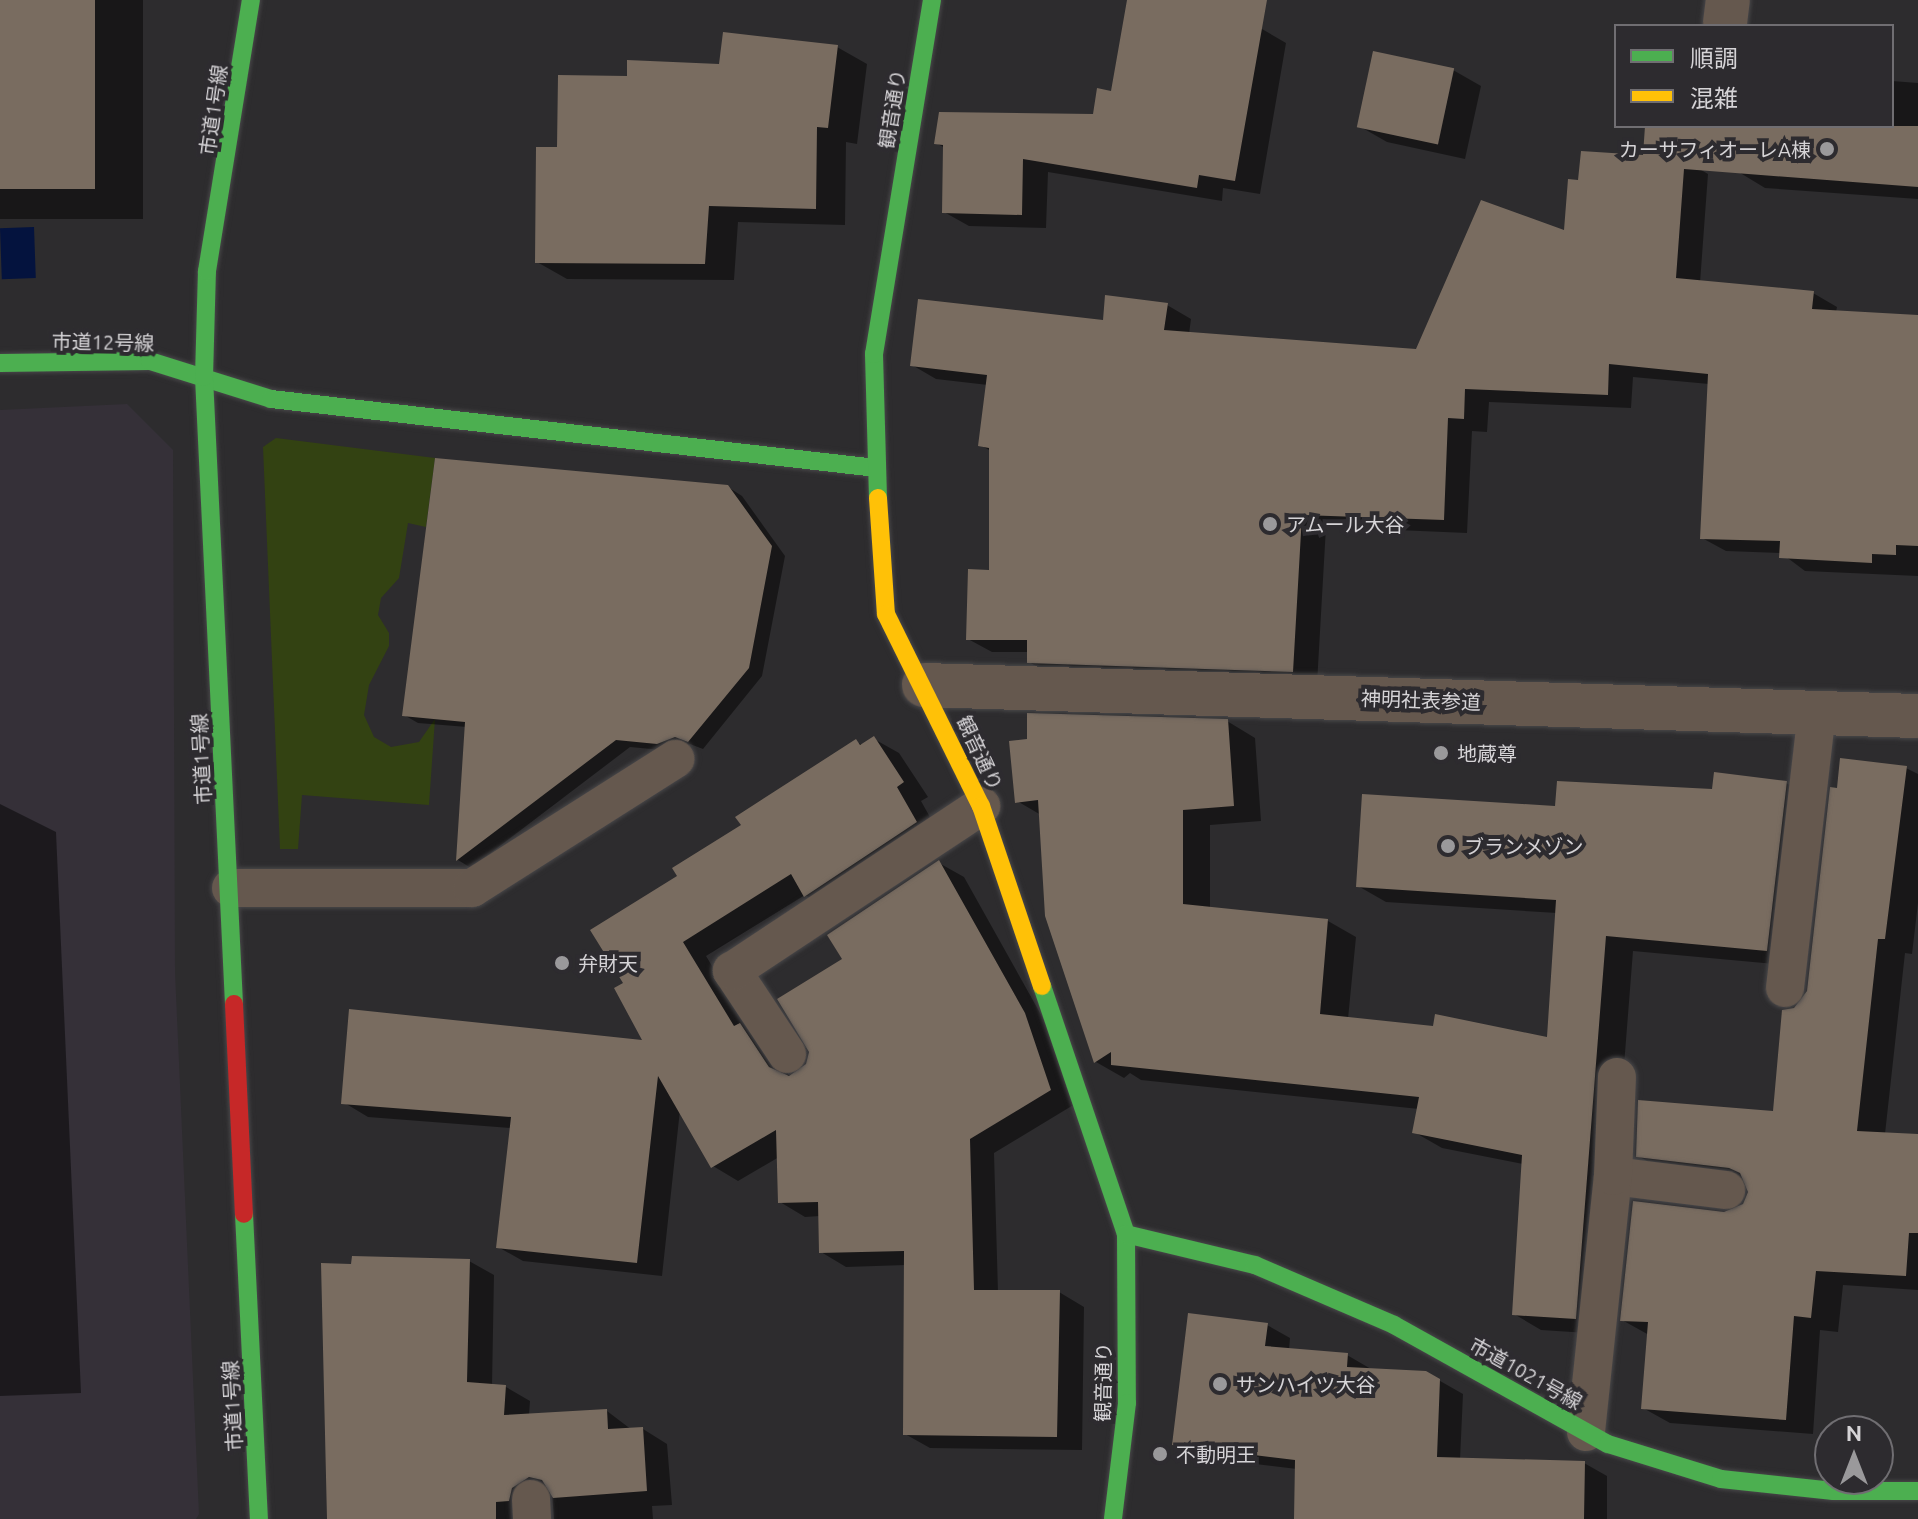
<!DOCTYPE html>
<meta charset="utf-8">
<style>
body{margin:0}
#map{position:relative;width:1918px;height:1519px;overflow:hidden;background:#2d2c2e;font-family:Ubuntu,"Noto Sans JP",sans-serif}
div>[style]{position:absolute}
.built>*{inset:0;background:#353038}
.green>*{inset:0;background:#334212}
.water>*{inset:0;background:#04133e;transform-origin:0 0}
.shadow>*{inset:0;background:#0007;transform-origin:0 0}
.building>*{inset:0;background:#796c60;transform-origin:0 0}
.roads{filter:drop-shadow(0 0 2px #484749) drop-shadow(0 0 2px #484749)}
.lane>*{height:38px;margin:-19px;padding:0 19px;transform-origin:19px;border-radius:19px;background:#65584e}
.street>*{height:44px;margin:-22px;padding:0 22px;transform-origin:22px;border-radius:22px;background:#65584e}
.fast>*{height:18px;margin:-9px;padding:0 9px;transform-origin:9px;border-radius:9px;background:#4caf50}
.slow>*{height:18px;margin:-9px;padding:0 9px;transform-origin:9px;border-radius:9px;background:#ffc107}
.jam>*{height:18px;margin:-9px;padding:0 9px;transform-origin:9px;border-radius:9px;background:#c62828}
.dots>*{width:22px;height:22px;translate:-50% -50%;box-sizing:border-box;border:4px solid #2d2b2f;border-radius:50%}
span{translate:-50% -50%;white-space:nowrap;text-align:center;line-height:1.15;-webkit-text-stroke:8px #2d2b2f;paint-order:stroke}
.street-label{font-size:20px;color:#d5d3d6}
.poi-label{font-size:20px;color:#d5d3d6}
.right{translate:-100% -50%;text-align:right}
.left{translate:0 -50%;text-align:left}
.legend{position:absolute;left:1614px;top:24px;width:280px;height:104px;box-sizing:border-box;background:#2d2b2f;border:2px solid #706e72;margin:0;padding:10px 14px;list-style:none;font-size:24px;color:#d5d3d6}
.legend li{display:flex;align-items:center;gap:16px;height:40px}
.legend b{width:40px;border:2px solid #706e72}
.north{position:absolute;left:1814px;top:1415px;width:80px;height:80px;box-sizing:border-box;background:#2d2b2f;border:2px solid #706e72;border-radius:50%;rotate:0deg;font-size:22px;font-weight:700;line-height:32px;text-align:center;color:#d5d3d6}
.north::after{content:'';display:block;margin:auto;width:28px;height:36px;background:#9a999b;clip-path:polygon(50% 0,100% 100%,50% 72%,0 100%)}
</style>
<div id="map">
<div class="built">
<div style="clip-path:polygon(127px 404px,173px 450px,175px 972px,199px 1514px,196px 1519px,0 1519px,0 410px)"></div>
</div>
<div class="green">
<div style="clip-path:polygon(276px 438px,435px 458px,426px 527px,408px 523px,399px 578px,381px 598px,378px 615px,389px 633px,389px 646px,369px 685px,364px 715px,374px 737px,391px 747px,419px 742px,435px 719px,429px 805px,302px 795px,298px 849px,280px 849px,263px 447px)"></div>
</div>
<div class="water">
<div style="left:34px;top:227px;width:51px;height:34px;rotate:88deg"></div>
</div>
<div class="shadow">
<div style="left:0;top:0;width:143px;height:219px"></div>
<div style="clip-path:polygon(1262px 29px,1286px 43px,1260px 194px,1223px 188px,1222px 201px,1048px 172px,1046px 228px,969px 226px,944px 212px,945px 148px,936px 143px,1094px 116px,1113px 94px)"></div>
<div style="clip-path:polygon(837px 47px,867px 64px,857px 144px,846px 142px,845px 225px,738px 222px,734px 280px,567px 279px,537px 262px,559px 149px,629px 78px)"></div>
<div style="clip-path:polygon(1453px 70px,1481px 86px,1465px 159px,1387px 142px,1359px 126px)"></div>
<div style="clip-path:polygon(1892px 81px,1918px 83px,1918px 199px,1765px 188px,1737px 171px,1741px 126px,1892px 126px)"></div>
<div style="clip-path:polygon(1684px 160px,1708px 174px,1700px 283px,1813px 293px,1837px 307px,1836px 312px,1918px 319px,1918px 576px,1805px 571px,1781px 553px,1726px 551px,1702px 538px,1709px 384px,1633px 377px,1631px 408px,1489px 402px,1487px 432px,1472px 431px,1467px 533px,1326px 527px,1317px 684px,1053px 676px,1029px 662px,1029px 652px,992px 652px,968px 639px,991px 572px,991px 451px,980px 445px,988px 385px,936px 379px,912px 365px,1167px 305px,1191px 319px,1189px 334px,1417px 351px,1566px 233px,1580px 182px)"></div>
<div style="clip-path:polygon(728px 487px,742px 496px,785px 556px,762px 676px,703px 749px,690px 744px,672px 751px,630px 747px,471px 868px,458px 860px,467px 727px,418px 723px,404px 715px)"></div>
<div style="clip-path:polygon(1227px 721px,1255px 738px,1261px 821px,1210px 825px,1210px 909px,1328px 921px,1356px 937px,1348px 1019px,1548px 1039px,1557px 913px,1386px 902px,1358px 886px,1557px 808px,1786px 783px,1814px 799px,1795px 966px,1633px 951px,1603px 1334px,1541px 1330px,1514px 1314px,1523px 1164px,1442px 1148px,1414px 1132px,1419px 1109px,1141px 1080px,1130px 1073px,1124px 1078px,1096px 1062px,1041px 815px,1017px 801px)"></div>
<div style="clip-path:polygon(874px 739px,899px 753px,928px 797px,921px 801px,941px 837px,831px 910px,805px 895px,706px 956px,752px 1032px,765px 1039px,790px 1077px,808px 1066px,844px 960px,939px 863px,964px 877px,1049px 1029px,1075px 1104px,994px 1153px,998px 1292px,1059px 1292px,1084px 1307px,1082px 1450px,930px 1448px,905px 1434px,906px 1265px,846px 1267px,821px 1252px,820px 1216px,805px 1217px,780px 1202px,779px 1157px,738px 1181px,713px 1166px,680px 1110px,662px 1276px,523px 1261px,498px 1247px,511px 1128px,368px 1117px,343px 1102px,645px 1043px,626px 984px,680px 876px,856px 742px,863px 745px)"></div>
<div style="clip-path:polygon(1906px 768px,1918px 774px,1918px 903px,1912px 954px,1905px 953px,1885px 1134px,1918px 1136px,1918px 1290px,1843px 1285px,1838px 1332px,1820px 1330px,1813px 1434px,1670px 1423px,1643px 1408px,1649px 1335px,1622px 1320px,1724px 1214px,1745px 1205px,1750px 1192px,1745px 1181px,1665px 1171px,1638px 1156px,1775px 1114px,1796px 1010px,1809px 991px,1838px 790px)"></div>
<div style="clip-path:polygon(0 804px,56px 832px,81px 1393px,0 1396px)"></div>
<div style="clip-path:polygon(469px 1261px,494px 1275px,492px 1386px,506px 1387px,530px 1401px,529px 1415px,607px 1411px,632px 1430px,643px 1429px,667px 1444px,672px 1505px,652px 1506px,653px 1519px,554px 1519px,552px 1492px,536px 1504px,535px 1519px,331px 1519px)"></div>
<div style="clip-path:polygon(1267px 1325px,1290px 1338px,1289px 1350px,1347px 1355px,1371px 1369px,1426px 1373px,1463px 1394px,1460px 1460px,1584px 1463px,1607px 1476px,1607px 1519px,1295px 1519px,1297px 1469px,1197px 1457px,1174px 1444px)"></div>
</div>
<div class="building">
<div style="left:0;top:0;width:95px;height:189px"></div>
<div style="clip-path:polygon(1127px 0,1267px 0,1235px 181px,1199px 175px,1197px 188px,1023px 159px,1022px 215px,942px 213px,943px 145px,934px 144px,939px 112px,1093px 114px,1097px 88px,1111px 91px)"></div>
<div style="clip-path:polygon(723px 32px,838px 45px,828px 128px,817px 127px,816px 209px,709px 206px,705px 264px,535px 263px,536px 147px,557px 147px,558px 75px,627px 76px,627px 60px,719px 64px)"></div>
<div style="left:1373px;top:51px;width:83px;height:78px;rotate:12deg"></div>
<div style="clip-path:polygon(1645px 126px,1918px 126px,1918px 187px,1684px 169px,1676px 278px,1814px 291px,1812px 309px,1918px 315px,1918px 546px,1896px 545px,1896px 555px,1872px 554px,1872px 563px,1779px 558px,1780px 541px,1700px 539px,1708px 374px,1609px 364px,1608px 395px,1465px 389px,1464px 419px,1448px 418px,1444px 520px,1302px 515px,1293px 672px,1027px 663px,1027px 640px,966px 640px,968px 569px,989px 570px,989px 448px,978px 446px,987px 375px,910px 366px,918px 299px,1103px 320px,1105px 295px,1168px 303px,1164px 330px,1416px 349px,1481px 200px,1564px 230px,1568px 179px,1578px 180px,1581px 151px,1643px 155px)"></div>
<div style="clip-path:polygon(435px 458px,728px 485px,772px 546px,749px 668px,688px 742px,675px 737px,657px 744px,616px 740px,456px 861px,465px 722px,402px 716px)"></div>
<div style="clip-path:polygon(1027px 713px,1228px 719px,1234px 806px,1183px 810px,1183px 904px,1328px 919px,1320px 1014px,1433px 1026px,1435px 1014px,1547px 1037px,1556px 900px,1356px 887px,1362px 794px,1555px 806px,1557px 781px,1712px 789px,1714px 772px,1787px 781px,1767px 951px,1606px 936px,1576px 1319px,1512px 1315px,1522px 1155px,1412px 1133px,1419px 1097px,1111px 1065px,1111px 1052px,1094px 1063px,1045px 916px,1038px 800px,1015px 803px,1009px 741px,1027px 739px)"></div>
<div style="clip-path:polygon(874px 736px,904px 782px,897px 787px,917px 822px,804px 897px,791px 874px,683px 942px,734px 1026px,740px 1023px,769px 1067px,789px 1076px,806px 1064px,809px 1052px,777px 999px,842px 959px,827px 935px,939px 860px,1025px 1013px,1051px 1090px,970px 1139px,974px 1290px,1060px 1290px,1057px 1437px,903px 1435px,904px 1251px,819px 1253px,818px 1202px,778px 1203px,776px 1130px,711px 1168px,658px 1076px,637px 1263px,496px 1248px,511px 1117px,341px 1104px,349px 1009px,642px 1040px,614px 988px,623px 983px,590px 930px,677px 876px,672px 868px,741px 825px,735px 817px,856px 739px,860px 745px)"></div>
<div style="clip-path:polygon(1840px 758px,1907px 766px,1885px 939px,1878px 939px,1857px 1131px,1918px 1134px,1918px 1233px,1909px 1233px,1906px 1276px,1816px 1271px,1811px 1318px,1794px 1316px,1786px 1420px,1641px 1409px,1648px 1322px,1620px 1321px,1633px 1201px,1724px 1212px,1743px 1204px,1748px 1192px,1740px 1173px,1729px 1168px,1636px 1157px,1638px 1100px,1773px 1111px,1782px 1010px,1794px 1008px,1807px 991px,1830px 787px,1837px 788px)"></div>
<div style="clip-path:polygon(352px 1256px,470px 1259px,467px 1382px,506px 1385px,504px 1415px,607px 1409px,608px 1429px,643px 1427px,647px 1491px,553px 1498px,542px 1480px,529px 1477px,512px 1488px,509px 1501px,496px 1502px,496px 1519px,327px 1519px,321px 1263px,351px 1264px)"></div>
<div style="clip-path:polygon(1188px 1313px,1268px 1323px,1265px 1346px,1348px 1353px,1347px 1367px,1426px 1371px,1440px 1379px,1437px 1457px,1585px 1461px,1584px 1519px,1294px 1519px,1295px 1460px,1172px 1445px)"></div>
</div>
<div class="roads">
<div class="lane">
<div style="left:231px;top:888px;width:241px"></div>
<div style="left:472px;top:888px;width:241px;rotate:-32.4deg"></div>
<div style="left:1785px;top:988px;width:278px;rotate:-83.4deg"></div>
<div style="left:787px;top:1054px;width:100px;rotate:-123.5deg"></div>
<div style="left:732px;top:971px;width:299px;rotate:-33.5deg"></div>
<div style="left:1613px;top:1176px;width:114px;rotate:7.1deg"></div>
<div style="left:1586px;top:1432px;width:257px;rotate:-84deg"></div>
<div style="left:1613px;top:1176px;width:99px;rotate:-87.7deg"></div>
<div style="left:531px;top:1499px;width:20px;rotate:87deg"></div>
</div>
<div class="street">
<div style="left:1725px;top:23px;width:23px;rotate:-83deg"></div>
<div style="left:924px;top:685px;width:994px;rotate:1.79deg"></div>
</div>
<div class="fast">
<div style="left:0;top:363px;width:150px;rotate:-0.8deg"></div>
<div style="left:150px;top:361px;width:127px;rotate:17.4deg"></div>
<div style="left:271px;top:399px;width:610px;rotate:6.5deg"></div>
<div style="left:878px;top:498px;width:144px;rotate:-91.6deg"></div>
<div style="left:874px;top:354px;width:359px;rotate:-80.7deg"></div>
<div style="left:1042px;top:986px;width:262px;rotate:71.3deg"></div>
<div style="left:1126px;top:1234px;width:169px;rotate:89.7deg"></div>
<div style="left:1127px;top:1403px;width:117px;rotate:96.9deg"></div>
<div style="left:234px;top:1004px;width:628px;rotate:-92.74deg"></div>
<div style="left:204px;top:377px;width:106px;rotate:-88.4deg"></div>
<div style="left:207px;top:271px;width:275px;rotate:-80.8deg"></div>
<div style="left:244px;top:1214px;width:305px;rotate:87.2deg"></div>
<div style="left:1126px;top:1234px;width:133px;rotate:13.5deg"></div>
<div style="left:1255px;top:1265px;width:151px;rotate:23.3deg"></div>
<div style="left:1394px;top:1325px;width:245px;rotate:29.1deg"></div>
<div style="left:1608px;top:1444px;width:118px;rotate:17.2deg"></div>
<div style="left:1721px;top:1479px;width:113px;rotate:6.1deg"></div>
<div style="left:1833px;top:1491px;width:85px"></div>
</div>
<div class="slow">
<div style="left:878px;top:498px;width:116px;rotate:86.1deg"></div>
<div style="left:886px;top:614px;width:214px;rotate:63.7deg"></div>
<div style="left:981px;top:806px;width:190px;rotate:71.3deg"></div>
</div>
<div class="jam">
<div style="left:234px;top:1004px;width:210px;rotate:87.3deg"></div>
</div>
</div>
<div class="dots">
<div style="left:1827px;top:149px;background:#9a999b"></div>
<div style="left:1270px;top:524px;background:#9a999b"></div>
<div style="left:1441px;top:753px;background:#9a999b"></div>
<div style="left:1448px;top:846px;background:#9a999b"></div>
<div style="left:562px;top:963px;background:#9a999b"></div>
<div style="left:1220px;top:1384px;background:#9a999b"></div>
<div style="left:1160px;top:1454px;background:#9a999b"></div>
</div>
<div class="street-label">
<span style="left:892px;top:109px;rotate:-81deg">観音通り</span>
<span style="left:213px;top:110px;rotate:-82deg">市道1号線</span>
<span style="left:103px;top:342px;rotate:1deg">市道12号線</span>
<span style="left:1421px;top:700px;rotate:2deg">神明社表参道</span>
<span style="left:980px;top:753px;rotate:65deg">観音通り</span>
<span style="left:201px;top:759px;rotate:-93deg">市道1号線</span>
<span style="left:1526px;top:1373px;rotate:29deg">市道1021号線</span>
<span style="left:1103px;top:1382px;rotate:-89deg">観音通り</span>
<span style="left:232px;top:1406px;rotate:-93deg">市道1号線</span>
</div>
<div class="poi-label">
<span class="right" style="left:1811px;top:149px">カーサフィオーレA棟</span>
<span class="left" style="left:1286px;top:524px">アムール大谷</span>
<span class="left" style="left:1457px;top:753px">地蔵尊</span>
<span class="left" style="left:1464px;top:846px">ブランメゾン</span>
<span class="left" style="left:578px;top:963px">弁財天</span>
<span class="left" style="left:1236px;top:1384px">サンハイツ大谷</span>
<span class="left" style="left:1176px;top:1454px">不動明王</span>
</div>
<ul class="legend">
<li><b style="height:10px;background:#4caf50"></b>順調</li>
<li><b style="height:10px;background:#ffc107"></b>混雑</li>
</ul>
<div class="north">N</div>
</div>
